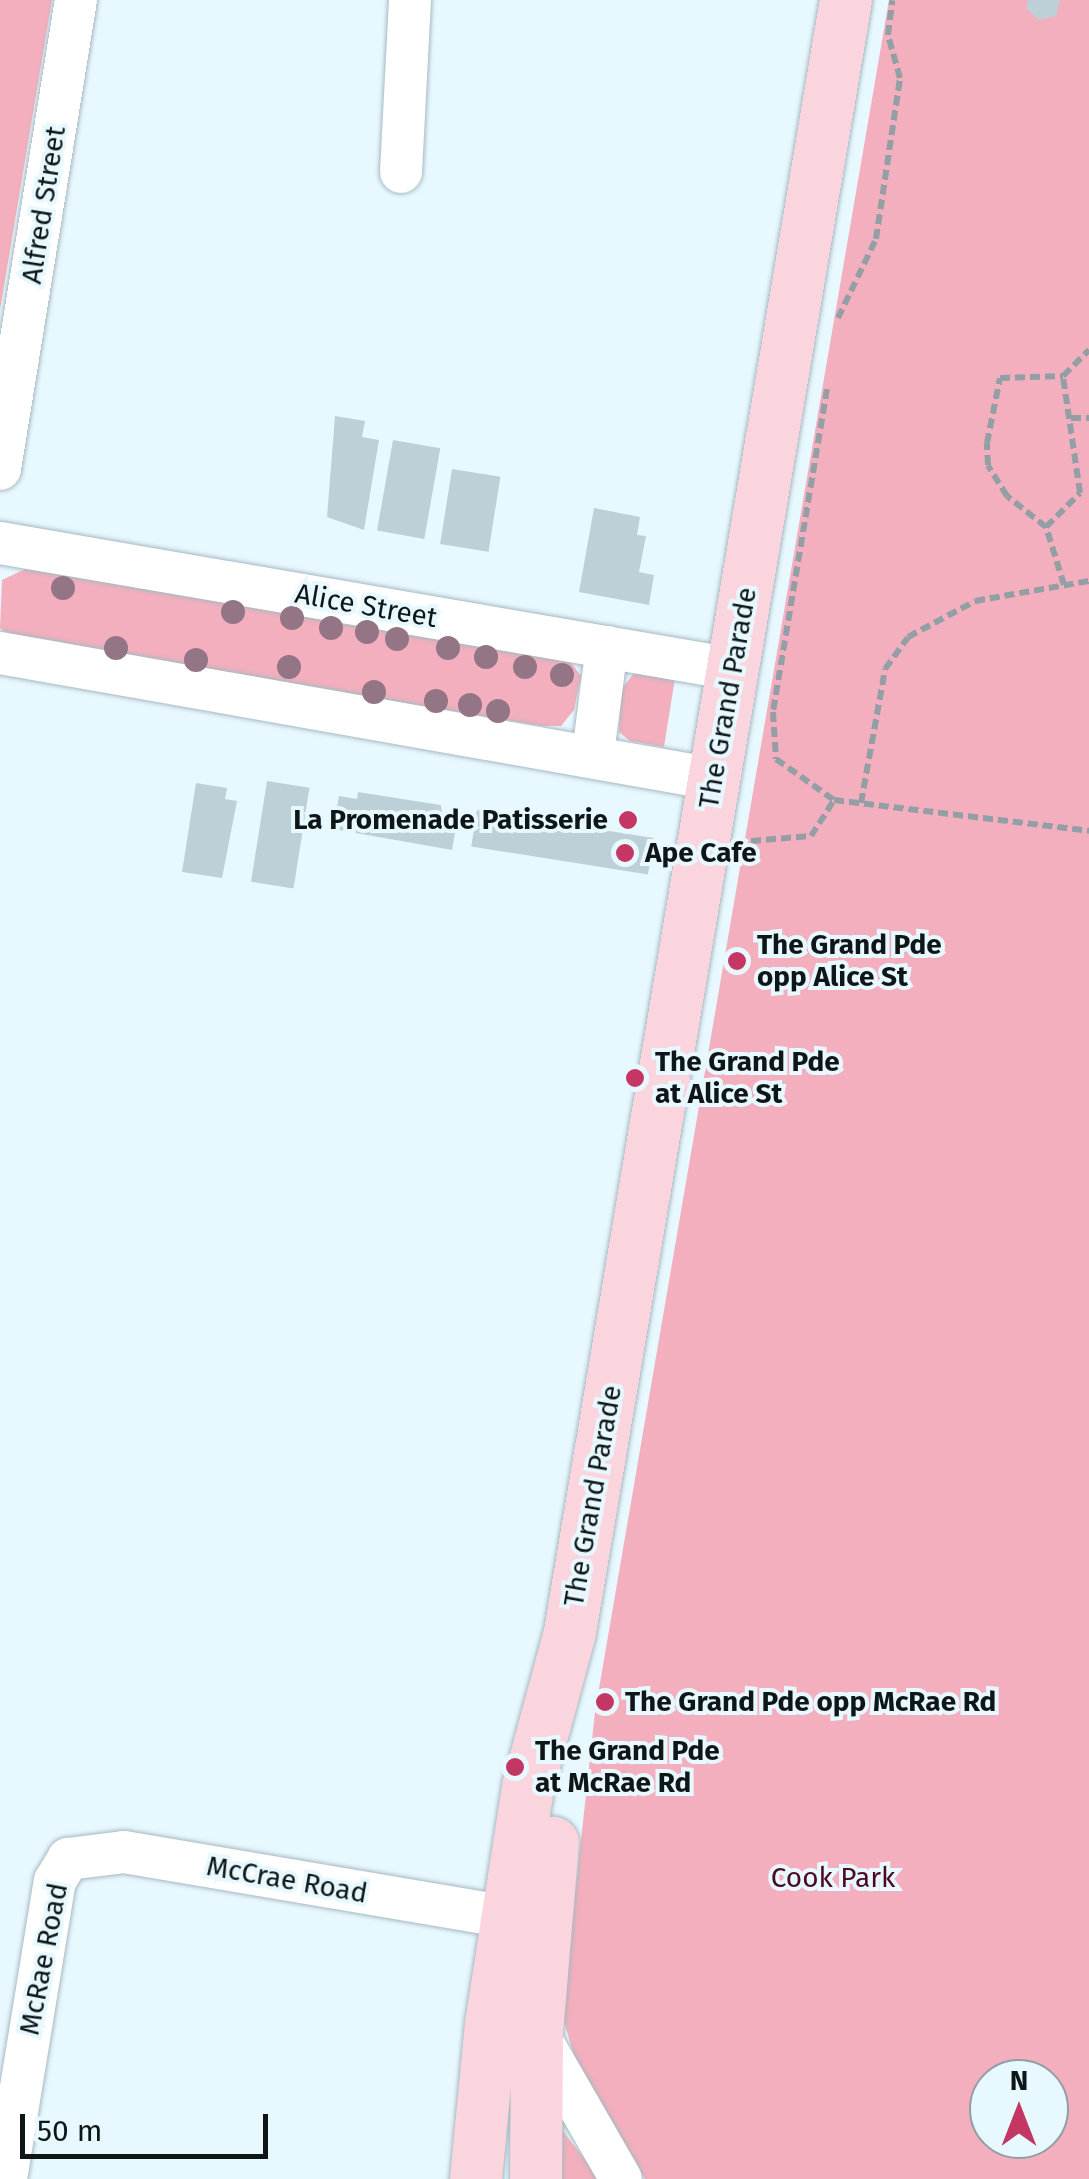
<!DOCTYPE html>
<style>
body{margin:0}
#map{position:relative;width:1089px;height:2179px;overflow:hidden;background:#e8f8ff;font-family:"Fira Sans",sans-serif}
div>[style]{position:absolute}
.green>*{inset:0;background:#f3afbd}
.building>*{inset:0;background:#bdd0d8;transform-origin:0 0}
.path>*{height:6px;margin-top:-3px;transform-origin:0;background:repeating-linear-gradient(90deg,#939fa4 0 10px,transparent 0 15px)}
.roads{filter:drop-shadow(0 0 2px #a6b9c1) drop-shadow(0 0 2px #a6b9c1)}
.minor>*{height:42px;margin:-21px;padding:0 21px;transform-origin:21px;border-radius:21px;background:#fff}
.major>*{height:52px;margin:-26px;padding:0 26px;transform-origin:26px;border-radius:26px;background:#fbd5dd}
.trees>*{width:24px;height:24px;margin:-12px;border-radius:50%;background:#937585}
.dots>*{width:28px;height:28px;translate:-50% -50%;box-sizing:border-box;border:5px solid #e8f8ff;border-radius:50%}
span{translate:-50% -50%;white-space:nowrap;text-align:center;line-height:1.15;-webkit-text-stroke:8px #e8f8ff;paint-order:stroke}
.street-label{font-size:28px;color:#0f1618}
.poi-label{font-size:28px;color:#0f1618;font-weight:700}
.right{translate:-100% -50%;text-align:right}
.left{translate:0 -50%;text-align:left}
.park-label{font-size:28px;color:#4e0922}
.north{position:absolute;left:969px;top:2059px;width:100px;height:100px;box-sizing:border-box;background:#e8f8ff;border:2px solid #919ea3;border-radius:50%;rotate:0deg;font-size:28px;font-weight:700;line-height:40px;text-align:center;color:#0f1618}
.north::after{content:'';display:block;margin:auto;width:35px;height:45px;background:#c43765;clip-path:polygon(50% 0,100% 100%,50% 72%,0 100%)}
.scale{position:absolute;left:20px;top:2114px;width:248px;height:45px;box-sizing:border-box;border:5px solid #0f1618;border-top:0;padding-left:12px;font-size:30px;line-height:35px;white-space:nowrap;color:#0f1618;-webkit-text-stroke:8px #e8f8ff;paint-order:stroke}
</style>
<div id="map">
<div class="green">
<div style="clip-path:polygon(0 0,52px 0,0 310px)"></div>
<div style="clip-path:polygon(evenodd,889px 0,1089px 0,1089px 2179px,645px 2179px,586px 2098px,562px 2014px,595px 1712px,889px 0,989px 2079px,1049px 2079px,1049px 2139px,989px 2139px,989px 2079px)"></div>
<div style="clip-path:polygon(25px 569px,567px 657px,581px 676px,574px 710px,561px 726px,543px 726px,12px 638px,0 628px,2px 580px)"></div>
<div style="clip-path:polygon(634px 673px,675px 678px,664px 747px,630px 741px,619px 732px,621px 690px)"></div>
<div style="clip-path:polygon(562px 2130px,600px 2179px,553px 2179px)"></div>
</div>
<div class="building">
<div style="clip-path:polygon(1028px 0,1060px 0,1056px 16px,1039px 20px,1026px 8px)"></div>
<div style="clip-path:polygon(335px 416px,365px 421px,362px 437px,379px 440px,364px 530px,327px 517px)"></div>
<div style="left:393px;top:440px;width:48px;height:92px;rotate:10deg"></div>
<div style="left:452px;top:469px;width:49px;height:76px;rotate:9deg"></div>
<div style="clip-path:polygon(594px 508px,640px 517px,637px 535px,646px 536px,639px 572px,654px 575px,649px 605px,579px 592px)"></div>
<div style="left:267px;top:781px;width:43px;height:102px;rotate:9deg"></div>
<div style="clip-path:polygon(196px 783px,227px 788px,225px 799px,237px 801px,222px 878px,182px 872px)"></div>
<div style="clip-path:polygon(358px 792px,441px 805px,442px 813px,458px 816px,452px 850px,333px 829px,339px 796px,357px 799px)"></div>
<div style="left:477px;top:810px;width:179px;height:37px;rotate:9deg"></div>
</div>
<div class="path">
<div style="left:838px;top:318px;width:88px;rotate:-64.3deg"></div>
<div style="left:876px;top:239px;width:163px;rotate:-81.5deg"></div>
<div style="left:900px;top:78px;width:45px;rotate:-105.6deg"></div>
<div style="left:888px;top:35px;width:35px;rotate:-83deg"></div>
<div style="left:827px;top:389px;width:327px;rotate:99.5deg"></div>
<div style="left:773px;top:712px;width:47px;rotate:86.3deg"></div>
<div style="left:776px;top:759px;width:71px;rotate:35.3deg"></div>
<div style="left:834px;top:800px;width:257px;rotate:6.9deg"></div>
<div style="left:1071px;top:418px;width:18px"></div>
<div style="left:1046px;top:527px;width:48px;rotate:-45deg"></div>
<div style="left:1080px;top:493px;width:118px;rotate:-98.3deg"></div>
<div style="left:1064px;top:585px;width:61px;rotate:-107.2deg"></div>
<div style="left:1046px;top:527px;width:50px;rotate:-141.5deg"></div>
<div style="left:1007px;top:496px;width:36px;rotate:-122deg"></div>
<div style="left:988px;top:465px;width:22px;rotate:-93deg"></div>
<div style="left:987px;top:443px;width:66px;rotate:-78.7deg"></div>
<div style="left:1000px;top:378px;width:63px;rotate:-1.8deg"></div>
<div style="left:1063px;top:376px;width:37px;rotate:-45deg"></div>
<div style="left:861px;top:803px;width:136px;rotate:-79.8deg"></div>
<div style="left:885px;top:669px;width:39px;rotate:-54deg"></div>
<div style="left:908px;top:637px;width:76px;rotate:-28.2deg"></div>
<div style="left:975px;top:601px;width:116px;rotate:-10deg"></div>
<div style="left:751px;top:841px;width:60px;rotate:-4.8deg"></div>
<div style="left:811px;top:836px;width:43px;rotate:-57.4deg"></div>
</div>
<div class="roads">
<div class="minor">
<div style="left:401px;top:172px;width:172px;rotate:-87deg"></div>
<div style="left:0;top:469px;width:475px;rotate:-80.8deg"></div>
<div style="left:0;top:543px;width:744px;rotate:9.75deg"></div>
<div style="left:0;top:653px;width:725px;rotate:10.01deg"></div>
<div style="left:593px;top:753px;width:107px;rotate:-82.5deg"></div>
<div style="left:537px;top:2033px;width:168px;rotate:60.1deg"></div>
<div style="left:6px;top:2179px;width:302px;rotate:-80.7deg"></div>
<div style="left:55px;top:1881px;width:26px;rotate:-59deg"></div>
<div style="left:68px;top:1859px;width:56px;rotate:-7.1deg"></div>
<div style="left:124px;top:1852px;width:388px;rotate:9.6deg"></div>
</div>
<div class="major">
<div style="left:476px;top:2179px;width:156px;rotate:-84.5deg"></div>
<div style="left:491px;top:2024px;width:240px;rotate:-81.1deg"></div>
<div style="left:528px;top:1787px;width:161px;rotate:-74.8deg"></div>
<div style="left:570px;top:1632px;width:1655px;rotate:-80.4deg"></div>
<div style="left:536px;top:2179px;width:146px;rotate:-89.6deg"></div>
<div style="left:537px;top:2033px;width:191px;rotate:-85.2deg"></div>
</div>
</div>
<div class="trees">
<div style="left:63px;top:588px"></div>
<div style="left:233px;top:612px"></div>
<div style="left:292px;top:618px"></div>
<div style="left:331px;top:628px"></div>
<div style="left:367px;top:632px"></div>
<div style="left:397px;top:639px"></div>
<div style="left:116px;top:648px"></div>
<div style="left:448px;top:648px"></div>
<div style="left:486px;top:657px"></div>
<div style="left:196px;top:660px"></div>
<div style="left:289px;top:667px"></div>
<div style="left:525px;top:667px"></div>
<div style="left:562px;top:675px"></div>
<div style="left:374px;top:692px"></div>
<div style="left:436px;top:701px"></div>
<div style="left:470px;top:705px"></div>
<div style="left:498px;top:711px"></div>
</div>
<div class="dots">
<div style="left:628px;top:820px;background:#c43765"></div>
<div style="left:625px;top:853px;background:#c43765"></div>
<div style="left:737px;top:961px;background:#c43765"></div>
<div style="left:635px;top:1078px;background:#c43765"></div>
<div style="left:605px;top:1702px;background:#c43765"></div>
<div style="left:515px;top:1767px;background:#c43765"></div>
</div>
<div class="street-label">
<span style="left:44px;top:205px;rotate:-81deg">Alfred Street</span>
<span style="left:366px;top:606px;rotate:10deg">Alice Street</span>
<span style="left:728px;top:698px;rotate:-80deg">The Grand Parade</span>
<span style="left:593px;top:1496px;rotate:-80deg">The Grand Parade</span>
<span style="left:287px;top:1880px;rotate:10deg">McCrae Road</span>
<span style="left:44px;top:1959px;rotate:-79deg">McRae Road</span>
</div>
<div class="poi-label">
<span class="right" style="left:608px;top:820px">La Promenade Patisserie</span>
<span class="left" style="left:645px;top:853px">Ape Cafe</span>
<span class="left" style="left:757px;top:961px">The Grand Pde<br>opp Alice St</span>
<span class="left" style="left:655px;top:1078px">The Grand Pde<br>at Alice St</span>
<span class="left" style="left:625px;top:1702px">The Grand Pde opp McRae Rd</span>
<span class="left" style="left:535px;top:1767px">The Grand Pde<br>at McRae Rd</span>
</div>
<div class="park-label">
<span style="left:833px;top:1878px">Cook Park</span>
</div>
<div class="north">N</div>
<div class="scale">50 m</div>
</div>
